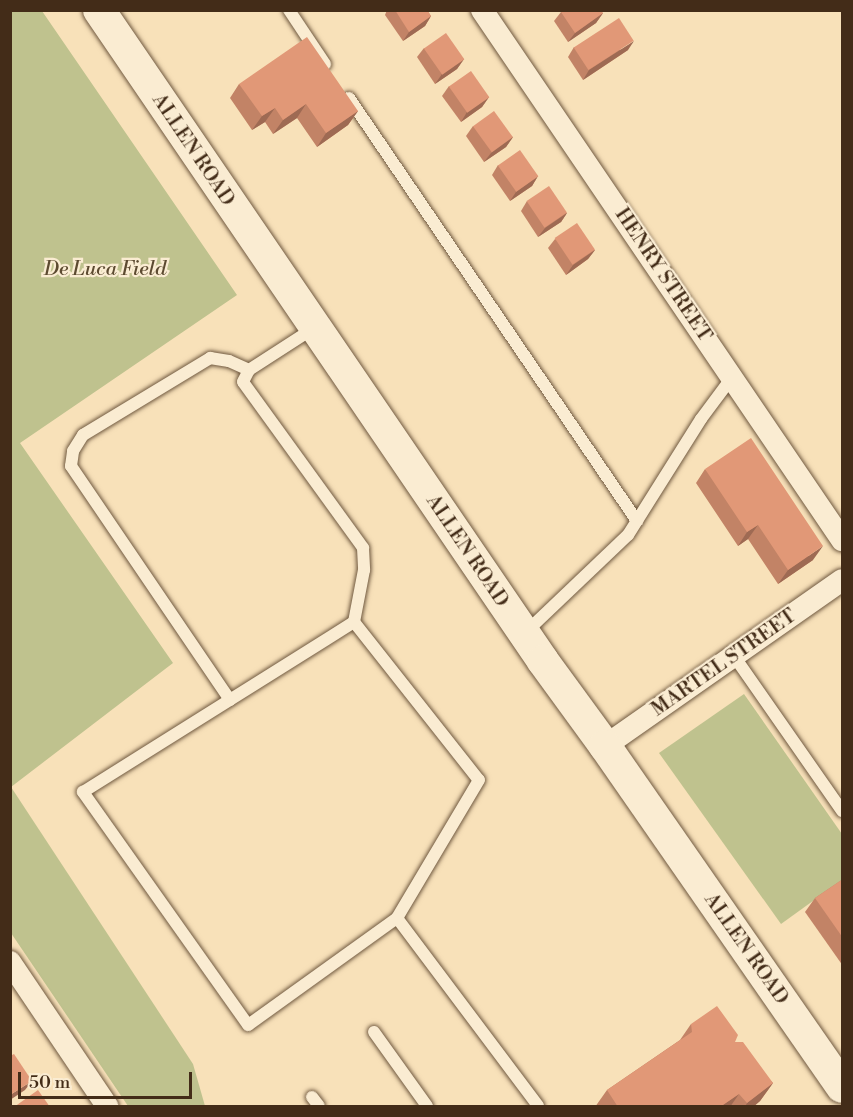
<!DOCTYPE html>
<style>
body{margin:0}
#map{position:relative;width:853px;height:1117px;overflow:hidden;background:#f8e1b9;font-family:"Libre Bodoni",serif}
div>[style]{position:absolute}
.green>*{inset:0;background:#bfc28e}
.roads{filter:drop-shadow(0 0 2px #705940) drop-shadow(0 0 2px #705940)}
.lane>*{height:12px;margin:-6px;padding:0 6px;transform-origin:6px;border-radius:6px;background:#faecd2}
.street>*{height:22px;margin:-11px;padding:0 11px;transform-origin:11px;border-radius:11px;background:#faecd2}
.secondary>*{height:32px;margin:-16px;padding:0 16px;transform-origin:16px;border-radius:16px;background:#faecd2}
.wall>*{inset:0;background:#c28366}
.shaded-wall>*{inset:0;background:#9e6a53}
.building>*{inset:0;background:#e19877;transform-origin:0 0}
span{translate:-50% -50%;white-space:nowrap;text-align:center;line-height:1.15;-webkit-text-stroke:4.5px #faecd2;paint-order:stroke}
.street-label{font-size:20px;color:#432c18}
.park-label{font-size:20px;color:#5c4a30;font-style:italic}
.frame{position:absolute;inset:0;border:12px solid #432c18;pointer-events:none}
.scale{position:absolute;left:18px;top:1072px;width:174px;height:27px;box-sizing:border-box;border:3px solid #432c18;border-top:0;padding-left:8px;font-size:18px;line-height:21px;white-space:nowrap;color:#432c18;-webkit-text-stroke:4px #faecd2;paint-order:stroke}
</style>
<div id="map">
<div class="green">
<div style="clip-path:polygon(42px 11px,237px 295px,20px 443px,173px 663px,11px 787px,10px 11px)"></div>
<div style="clip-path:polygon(744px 694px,842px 834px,842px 880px,781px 924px,659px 753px)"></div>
<div style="clip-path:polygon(11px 787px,193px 1064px,205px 1106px,128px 1106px,11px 933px)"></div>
</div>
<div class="roads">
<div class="lane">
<div style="left:289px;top:10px;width:65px;rotate:56.3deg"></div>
<div style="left:349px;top:98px;width:512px;rotate:55.75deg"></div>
<div style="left:314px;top:328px;width:77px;rotate:147.1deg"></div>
<div style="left:249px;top:370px;width:13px;rotate:117deg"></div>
<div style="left:243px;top:382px;width:205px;rotate:54.1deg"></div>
<div style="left:363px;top:548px;width:22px;rotate:87deg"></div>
<div style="left:364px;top:570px;width:53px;rotate:100.9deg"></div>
<div style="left:525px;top:633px;width:142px;rotate:-43.6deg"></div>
<div style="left:628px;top:535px;width:137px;rotate:-57.8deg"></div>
<div style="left:701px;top:419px;width:54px;rotate:-53.3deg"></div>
<div style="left:734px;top:656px;width:189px;rotate:55.1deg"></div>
<div style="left:230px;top:700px;width:283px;rotate:-124.2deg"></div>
<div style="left:71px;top:466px;width:15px;rotate:-82deg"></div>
<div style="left:73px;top:451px;width:19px;rotate:-58deg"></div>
<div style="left:83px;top:435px;width:149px;rotate:-31.2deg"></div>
<div style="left:210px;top:358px;width:19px;rotate:9deg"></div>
<div style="left:229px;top:361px;width:22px;rotate:24deg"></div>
<div style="left:397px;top:918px;width:183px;rotate:144.3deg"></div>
<div style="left:248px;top:1025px;width:286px;rotate:-125.3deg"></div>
<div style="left:83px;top:792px;width:320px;rotate:-32.1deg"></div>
<div style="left:354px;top:622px;width:201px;rotate:51.7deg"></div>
<div style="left:479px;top:780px;width:161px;rotate:120.7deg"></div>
<div style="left:397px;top:918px;width:235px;rotate:53.1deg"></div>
<div style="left:374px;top:1032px;width:91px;rotate:54.4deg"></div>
<div style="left:312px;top:1097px;width:11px;rotate:52deg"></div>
</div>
<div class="street">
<div style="left:482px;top:10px;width:641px;rotate:55.81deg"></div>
<div style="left:605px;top:746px;width:289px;rotate:-35deg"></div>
<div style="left:10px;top:962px;width:174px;rotate:56deg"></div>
</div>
<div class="secondary">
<div style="left:99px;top:10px;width:788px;rotate:55.7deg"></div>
<div style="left:543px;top:661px;width:105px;rotate:53.9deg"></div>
<div style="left:605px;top:746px;width:415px;rotate:55.2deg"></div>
</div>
</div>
<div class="wall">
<div style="clip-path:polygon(387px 10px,427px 10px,431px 16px,425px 26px,403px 41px,385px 15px)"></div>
<div style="clip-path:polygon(561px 12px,603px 13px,596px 23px,568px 42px,554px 21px)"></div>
<div style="clip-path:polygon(574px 47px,628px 50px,583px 80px,568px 57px)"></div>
<div style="clip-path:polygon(424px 48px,464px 59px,457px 69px,435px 84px,417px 57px)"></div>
<div style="clip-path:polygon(239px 84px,358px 111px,348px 125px,317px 147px,297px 118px,273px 134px,265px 122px,252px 130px,230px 98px)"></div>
<div style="clip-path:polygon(449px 86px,489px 97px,482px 107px,461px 122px,442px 96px)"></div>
<div style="clip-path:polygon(473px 126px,513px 137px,506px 147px,484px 162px,466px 136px)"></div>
<div style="clip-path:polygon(498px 165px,538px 176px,532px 186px,510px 201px,492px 175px)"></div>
<div style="clip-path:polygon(527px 201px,567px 213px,561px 222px,538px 237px,521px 211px)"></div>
<div style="clip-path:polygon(555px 239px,595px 250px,588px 259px,566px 275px,548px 248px)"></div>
<div style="clip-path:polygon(705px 469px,813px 560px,778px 584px,748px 539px,738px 546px,696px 483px)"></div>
<div style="clip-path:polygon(843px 879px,843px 966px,805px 912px,815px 898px)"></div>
<div style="clip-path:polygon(691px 1024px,735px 1042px,773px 1083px,760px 1101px,753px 1107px,595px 1107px,607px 1090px,680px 1040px)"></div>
</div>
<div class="shaded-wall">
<div style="clip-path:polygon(603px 13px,596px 23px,568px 42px,575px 33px)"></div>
<div style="clip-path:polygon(431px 16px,425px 26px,403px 41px,409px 32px)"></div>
<div style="clip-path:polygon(634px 41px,628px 50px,583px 80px,589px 70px)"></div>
<div style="clip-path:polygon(464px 59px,457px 69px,435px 84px,442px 74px)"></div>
<div style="clip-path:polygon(489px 97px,482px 107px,461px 122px,467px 112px)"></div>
<div style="clip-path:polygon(306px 104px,297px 118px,273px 134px,283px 120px)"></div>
<div style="clip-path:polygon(275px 108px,265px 122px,252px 130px,262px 116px)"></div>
<div style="clip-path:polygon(358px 111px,348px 125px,317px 147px,326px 133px)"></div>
<div style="clip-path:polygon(513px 137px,506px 147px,484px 162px,491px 153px)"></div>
<div style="clip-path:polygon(538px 176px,532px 186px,510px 201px,516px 192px)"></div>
<div style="clip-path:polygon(567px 213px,561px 222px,538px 237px,545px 228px)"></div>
<div style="clip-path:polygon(595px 250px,588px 259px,566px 275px,573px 265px)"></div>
<div style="clip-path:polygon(758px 525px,748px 539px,738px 546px,747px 532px)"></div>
<div style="clip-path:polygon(823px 546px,813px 560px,778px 584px,788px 570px)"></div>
<div style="clip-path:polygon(32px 1081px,25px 1090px,10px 1100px,10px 1095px)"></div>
<div style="clip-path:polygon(773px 1083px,760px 1101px,753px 1107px,745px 1107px,747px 1103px)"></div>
<div style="clip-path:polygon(739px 1094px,730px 1107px,720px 1107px)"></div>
</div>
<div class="building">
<div style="clip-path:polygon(395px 10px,427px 10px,431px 16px,409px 32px)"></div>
<div style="clip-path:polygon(563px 10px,601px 10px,603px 13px,575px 33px,561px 12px)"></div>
<div style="left:619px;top:18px;width:27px;height:54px;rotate:57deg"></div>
<div style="left:446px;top:33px;width:32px;height:27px;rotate:55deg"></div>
<div style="clip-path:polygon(307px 37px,358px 111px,326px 133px,306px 104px,283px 120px,275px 108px,262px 116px,239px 84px)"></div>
<div style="left:471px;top:71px;width:32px;height:27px;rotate:55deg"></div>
<div style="left:494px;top:111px;width:32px;height:26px;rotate:54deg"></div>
<div style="left:520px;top:150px;width:32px;height:27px;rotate:55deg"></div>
<div style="left:549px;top:186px;width:32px;height:27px;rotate:56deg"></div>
<div style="left:577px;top:223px;width:32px;height:27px;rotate:56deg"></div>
<div style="clip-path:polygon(751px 438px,823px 546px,788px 570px,758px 525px,747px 532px,705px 469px)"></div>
<div style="clip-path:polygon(843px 879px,843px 938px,815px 898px)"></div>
<div style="clip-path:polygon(717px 1006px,738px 1035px,735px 1042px,743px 1042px,773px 1083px,747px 1103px,739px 1094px,720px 1107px,618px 1107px,607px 1090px,692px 1032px,691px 1024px)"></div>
<div style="clip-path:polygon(14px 1054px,32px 1081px,10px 1095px,10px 1056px)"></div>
<div style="clip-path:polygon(38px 1090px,50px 1107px,14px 1107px)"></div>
</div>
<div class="street-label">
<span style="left:193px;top:150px;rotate:56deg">ALLEN ROAD</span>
<span style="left:663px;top:275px;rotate:56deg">HENRY STREET</span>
<span style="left:467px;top:551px;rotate:56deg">ALLEN ROAD</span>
<span style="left:724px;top:663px;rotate:-35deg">MARTEL STREET</span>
<span style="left:746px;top:949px;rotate:55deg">ALLEN ROAD</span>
</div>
<div class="park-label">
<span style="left:105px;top:269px">De Luca Field</span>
</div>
<div class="frame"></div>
<div class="scale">50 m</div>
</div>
